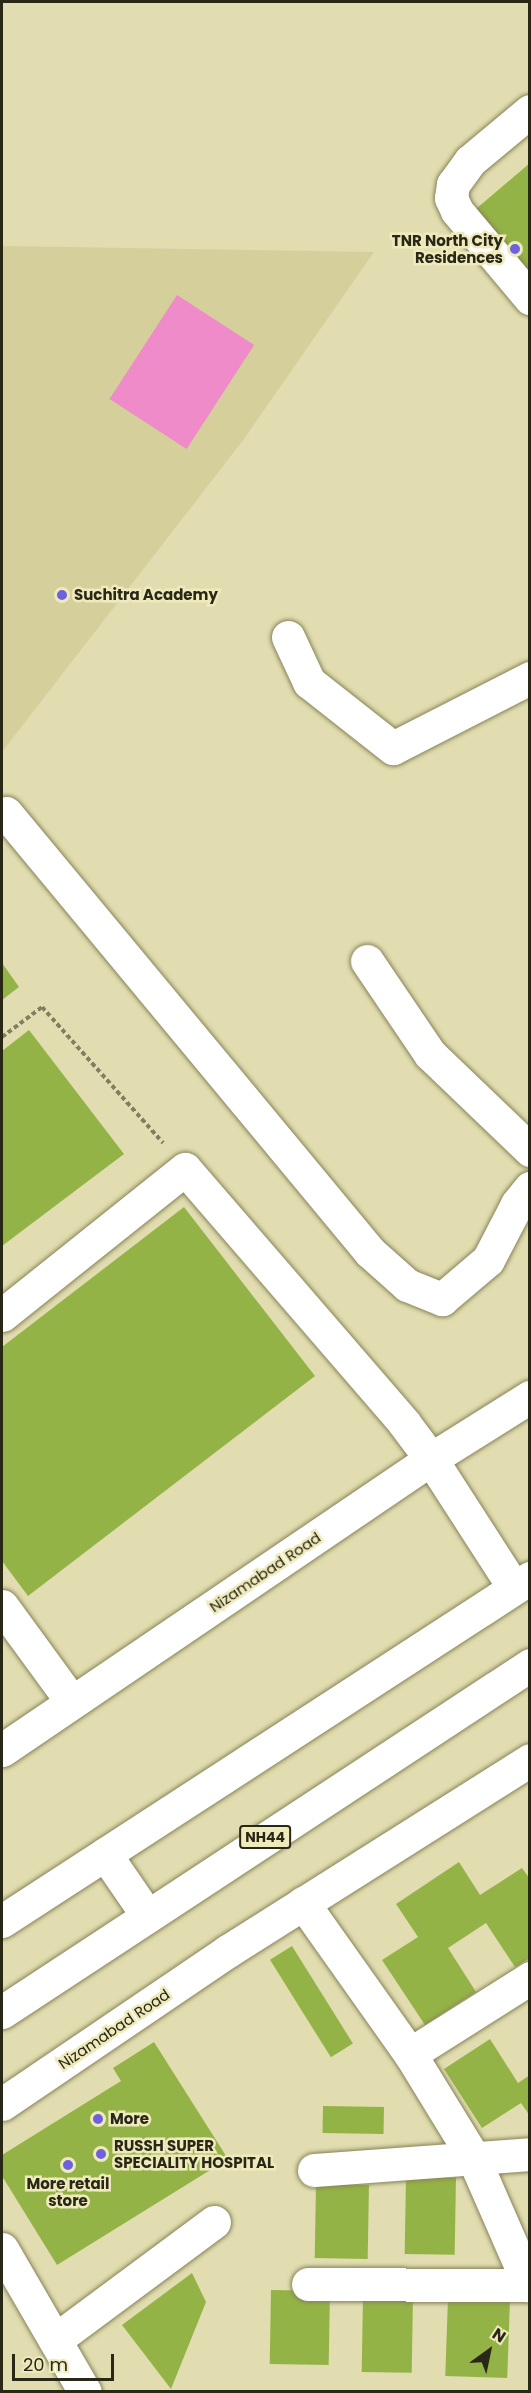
<!DOCTYPE html>
<style>
body{margin:0}
#map{position:relative;width:531px;height:2393px;overflow:hidden;background:#e1ddb0;font-family:Poppins,sans-serif}
div>[style]{position:absolute}
.built>*{inset:0;background:#d5d09b}
.water>*{inset:0;background:#ee8bc8;transform-origin:0 0}
.building>*{inset:0;background:#94b346;transform-origin:0 0}
.path>*{height:4px;margin-top:-2px;transform-origin:0;background:repeating-linear-gradient(90deg,#827f60 0 4.5px,transparent 0 7.5px)}
.roads{filter:drop-shadow(0 0 2px #878359) drop-shadow(0 0 2px #878359)}
.minor>*{height:33px;margin:-16.5px;padding:0 16.5px;transform-origin:16.5px;border-radius:16.5px;background:#fff}
.major>*{height:33px;margin:-16.5px;padding:0 16.5px;transform-origin:16.5px;border-radius:16.5px;background:#fff}
.highway>*{height:33px;margin:-16.5px;padding:0 16.5px;transform-origin:16.5px;border-radius:16.5px;background:#fff}
.dots>*{width:16px;height:16px;translate:-50% -50%;box-sizing:border-box;border:3px solid #eeeabc;border-radius:50%}
span{translate:-50% -50%;white-space:nowrap;text-align:center;line-height:1.15;-webkit-text-stroke:5px #eeeabc;paint-order:stroke}
.shield-label span{padding:2px 4px;background:#eeeabc;border:2px solid;border-radius:4px;-webkit-text-stroke-width:0}
.shield-label{font-size:14px;color:#292716;font-weight:700}
.poi-label{font-size:15px;color:#292716;font-weight:700}
.right{translate:-100% -50%;text-align:right}
.left{translate:0 -50%;text-align:left}
.street-label{font-size:15px;color:#292716}
.frame{position:absolute;inset:0;border:3px solid #292716;pointer-events:none}
.north{position:absolute;left:459px;top:2321px;width:60px;height:60px;-webkit-text-stroke:4px #eeeabc;paint-order:stroke;rotate:33deg;font-size:16px;font-weight:700;line-height:24px;text-align:center;color:#292716}
.north::after{content:'';display:block;margin:auto;width:21px;height:27px;background:#292716;clip-path:polygon(50% 0,100% 100%,50% 72%,0 100%)}
.scale{position:absolute;left:12px;top:2354px;width:102px;height:27px;box-sizing:border-box;border:3px solid #292716;border-top:0;padding-left:8px;font-size:18px;line-height:21px;white-space:nowrap;color:#292716;-webkit-text-stroke:4px #eeeabc;paint-order:stroke}
</style>
<div id="map">
<div class="built">
<div style="clip-path:polygon(2px 246px,374px 252px,244px 439px,2px 752px)"></div>
</div>
<div class="water">
<div style="left:177px;top:295px;width:92px;height:124px;rotate:33deg"></div>
</div>
<div class="building">
<div style="clip-path:polygon(530px 163px,530px 284px,470px 214px)"></div>
<div style="clip-path:polygon(2px 963px,19px 987px,2px 1000px)"></div>
<div style="clip-path:polygon(29px 1030px,124px 1154px,2px 1246px,2px 1051px)"></div>
<div style="clip-path:polygon(184px 1207px,315px 1376px,28px 1596px,2px 1561px,2px 1347px)"></div>
<div style="clip-path:polygon(459px 1862px,480px 1895px,522px 1868px,530px 1879px,530px 1958px,515px 1967px,486px 1923px,448px 1948px,476px 1992px,425px 2025px,382px 1960px,418px 1937px,396px 1904px)"></div>
<div style="left:292px;top:1946px;width:115px;height:26px;rotate:58deg"></div>
<div style="clip-path:polygon(490px 2039px,518px 2083px,530px 2075px,530px 2116px,521px 2103px,482px 2128px,444px 2069px)"></div>
<div style="clip-path:polygon(154px 2042px,228px 2159px,57px 2265px,2px 2176px,2px 2155px,121px 2081px,113px 2068px)"></div>
<div style="left:323px;top:2106px;width:61px;height:27px;rotate:1deg"></div>
<div style="left:406px;top:2177px;width:50px;height:77px;rotate:1deg"></div>
<div style="left:316px;top:2184px;width:53px;height:74px;rotate:1deg"></div>
<div style="clip-path:polygon(192px 2273px,206px 2302px,171px 2389px,122px 2325px)"></div>
<div style="left:271px;top:2290px;width:59px;height:74px;rotate:1deg"></div>
<div style="left:363px;top:2296px;width:50px;height:76px;rotate:1deg"></div>
<div style="left:448px;top:2298px;width:62px;height:78px;rotate:2deg"></div>
</div>
<div class="path">
<div style="left:2px;top:1037px;width:50px;rotate:-36.9deg"></div>
<div style="left:42px;top:1007px;width:182px;rotate:48.3deg"></div>
</div>
<div class="roads">
<div class="minor">
<div style="left:530px;top:111px;width:78px;rotate:140.2deg"></div>
<div style="left:470px;top:161px;width:29px;rotate:126deg"></div>
<div style="left:453px;top:184px;width:14px;rotate:98deg"></div>
<div style="left:451px;top:198px;width:14px;rotate:65deg"></div>
<div style="left:457px;top:211px;width:114px;rotate:50deg"></div>
<div style="left:288px;top:637px;width:50px;rotate:65deg"></div>
<div style="left:309px;top:682px;width:107px;rotate:38.2deg"></div>
<div style="left:393px;top:748px;width:154px;rotate:-27.1deg"></div>
<div style="left:6px;top:813px;width:570px;rotate:50.34deg"></div>
<div style="left:370px;top:1252px;width:50px;rotate:41.7deg"></div>
<div style="left:407px;top:1285px;width:38px;rotate:22deg"></div>
<div style="left:442px;top:1299px;width:60px;rotate:-40.3deg"></div>
<div style="left:488px;top:1260px;width:63px;rotate:-62.6deg"></div>
<div style="left:517px;top:1204px;width:21px;rotate:-51deg"></div>
<div style="left:367px;top:961px;width:112px;rotate:55.9deg"></div>
<div style="left:430px;top:1054px;width:139px;rotate:43.8deg"></div>
<div style="left:2px;top:1315px;width:234px;rotate:-38.6deg"></div>
<div style="left:185px;top:1169px;width:335px;rotate:49.2deg"></div>
<div style="left:404px;top:1423px;width:45px;rotate:53.1deg"></div>
<div style="left:431px;top:1459px;width:153px;rotate:57.2deg"></div>
<div style="left:2px;top:1606px;width:119px;rotate:53.9deg"></div>
<div style="left:303px;top:1903px;width:185px;rotate:54.7deg"></div>
<div style="left:410px;top:2054px;width:121px;rotate:58.5deg"></div>
<div style="left:473px;top:2157px;width:140px;rotate:66.4deg"></div>
<div style="left:410px;top:2054px;width:142px;rotate:-32.3deg"></div>
<div style="left:314px;top:2170px;width:217px;rotate:-4.2deg"></div>
<div style="left:2px;top:2249px;width:165px;rotate:59.9deg"></div>
<div style="left:308px;top:2284px;width:222px;rotate:0.3deg"></div>
<div style="left:55px;top:2340px;width:198px;rotate:-36.6deg"></div>
</div>
<div class="major">
<div style="left:2px;top:1750px;width:518px;rotate:-34.15deg"></div>
<div style="left:431px;top:1459px;width:117px;rotate:-32.1deg"></div>
<div style="left:2px;top:2104px;width:273px;rotate:-34.1deg"></div>
<div style="left:228px;top:1951px;width:357px;rotate:-32.3deg"></div>
</div>
<div class="highway">
<div style="left:105px;top:1854px;width:74px;rotate:55.5deg"></div>
<div style="left:2px;top:1921px;width:630px;rotate:-33.01deg"></div>
<div style="left:2px;top:2012px;width:632px;rotate:-33.31deg"></div>
</div>
</div>
<div class="dots">
<div style="left:515px;top:249px;background:#6d62dc"></div>
<div style="left:62px;top:595px;background:#6d62dc"></div>
<div style="left:98px;top:2119px;background:#6d62dc"></div>
<div style="left:101px;top:2154px;background:#6d62dc"></div>
<div style="left:68px;top:2165px;background:#6d62dc"></div>
</div>
<div class="shield-label">
<span style="left:265px;top:1837px">NH44</span>
</div>
<div class="poi-label">
<span class="right" style="left:503px;top:249px">TNR North City<br>Residences</span>
<span class="left" style="left:74px;top:595px">Suchitra Academy</span>
<span class="left" style="left:110px;top:2119px">More</span>
<span class="left" style="left:114px;top:2154px">RUSSH SUPER<br>SPECIALITY HOSPITAL</span>
<span style="left:68px;top:2192px">More retail<br>store</span>
</div>
<div class="street-label">
<span style="left:265px;top:1572px;rotate:-34deg">Nizamabad Road</span>
<span style="left:114px;top:2029px;rotate:-34deg">Nizamabad Road</span>
</div>
<div class="frame"></div>
<div class="north">N</div>
<div class="scale">20 m</div>
</div>
